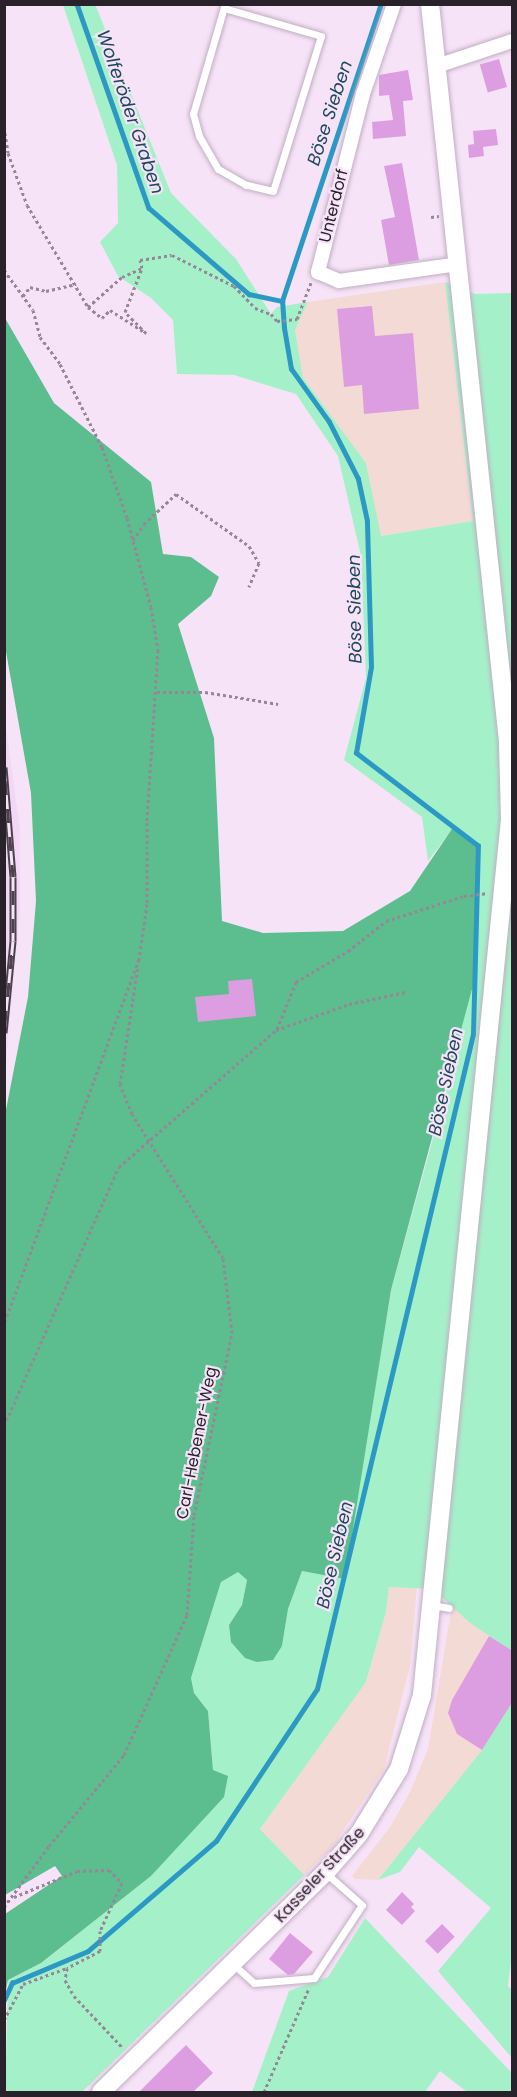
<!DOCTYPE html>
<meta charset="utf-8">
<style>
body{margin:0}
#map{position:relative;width:517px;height:2097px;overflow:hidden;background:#f7e3f8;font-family:Poppins,sans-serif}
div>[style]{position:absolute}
.commercial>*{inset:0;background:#f4dad4}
.built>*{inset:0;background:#f2d8f4}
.green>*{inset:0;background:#a4f1c9}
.forest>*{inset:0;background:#5cbd8f}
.stream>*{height:4.5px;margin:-2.25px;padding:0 2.25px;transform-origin:2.25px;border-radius:2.25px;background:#2c99c4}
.building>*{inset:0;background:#dc9ee1;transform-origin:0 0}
.path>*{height:3px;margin-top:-1.5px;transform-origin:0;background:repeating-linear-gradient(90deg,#958796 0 3px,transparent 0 6px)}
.roads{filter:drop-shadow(0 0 2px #c1aec2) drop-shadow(0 0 2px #c1aec2)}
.lane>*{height:7px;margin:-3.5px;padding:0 3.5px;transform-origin:3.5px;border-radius:3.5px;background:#fff}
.street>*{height:14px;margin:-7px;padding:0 7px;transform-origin:7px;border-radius:7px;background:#fff}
.secondary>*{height:18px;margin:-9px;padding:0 9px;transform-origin:9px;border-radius:9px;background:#fff}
.rail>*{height:7px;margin-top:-3.5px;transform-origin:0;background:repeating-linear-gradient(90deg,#f7e3f8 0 14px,#4b424c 0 28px);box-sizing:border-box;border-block:2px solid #4b424c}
span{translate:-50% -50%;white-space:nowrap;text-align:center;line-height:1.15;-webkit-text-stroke:4.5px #f7e3f8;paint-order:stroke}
.street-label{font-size:16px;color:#29222a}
.water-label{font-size:18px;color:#1d485b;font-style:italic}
.frame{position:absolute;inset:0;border:6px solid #29222a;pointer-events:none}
</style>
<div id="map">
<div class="commercial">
<div style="clip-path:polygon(445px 282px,473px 521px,380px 536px,366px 463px,303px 379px,295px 330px,308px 302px)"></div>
<div style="clip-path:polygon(407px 1585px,417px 1586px,410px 1666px,384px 1769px,331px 1849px,304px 1875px,260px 1829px,367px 1680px,386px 1612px,389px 1587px)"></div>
<div style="clip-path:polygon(452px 1605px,489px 1636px,512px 1701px,482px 1750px,378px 1880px,355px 1879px,352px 1876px,390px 1827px,410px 1792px,428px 1749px)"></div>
</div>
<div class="built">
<div style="clip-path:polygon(5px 720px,20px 829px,20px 906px,5px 1073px)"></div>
</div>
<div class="green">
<div style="clip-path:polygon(95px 4px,171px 193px,236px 259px,271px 314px,277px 307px,308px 302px,295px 330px,303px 378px,366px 463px,381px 536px,473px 521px,445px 282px,475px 294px,512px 293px,512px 1651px,470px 1623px,433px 1589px,389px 1587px,386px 1612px,366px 1682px,260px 1829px,304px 1875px,82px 2092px,5px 2092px,8px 1980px,41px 1963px,151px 1876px,178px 1845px,213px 1770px,208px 1711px,194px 1693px,191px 1678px,221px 1582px,238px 1571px,247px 1580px,242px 1605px,229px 1625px,282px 1646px,288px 1609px,302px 1571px,344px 1578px,391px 1290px,450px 1077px,454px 827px,428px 861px,422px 817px,344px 760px,366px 678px,361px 556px,338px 456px,296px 394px,234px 375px,177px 374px,173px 320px,151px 298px,118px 276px,100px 242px,118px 223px,117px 165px,63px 5px)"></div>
<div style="clip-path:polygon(512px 1701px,512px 1953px,508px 1986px,512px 1990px,512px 2058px,438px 1971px,491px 1908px,419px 1847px,400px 1872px,378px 1880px,482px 1750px)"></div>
<div style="clip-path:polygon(365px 1918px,512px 2073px,512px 2092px,467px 2092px,440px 2071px,425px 2092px,252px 2092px,289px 1991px,328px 1977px)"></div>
</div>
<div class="forest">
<div style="clip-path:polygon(5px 318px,54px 403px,151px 482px,163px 554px,191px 557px,219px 577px,211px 596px,178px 624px,214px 738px,222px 921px,263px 933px,343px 931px,410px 891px,454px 826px,478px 846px,475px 978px,391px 1290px,345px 1579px,302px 1571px,288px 1609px,282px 1646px,273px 1660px,257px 1662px,245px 1658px,231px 1642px,229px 1625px,242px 1605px,247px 1580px,238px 1572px,221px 1582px,191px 1678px,194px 1693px,208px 1711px,213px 1770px,228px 1776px,224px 1797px,151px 1876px,41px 1963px,8px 1980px,5px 1995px,5px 1914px,62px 1876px,55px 1866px,5px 1895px,4px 1120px,28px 997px,36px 901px,31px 793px,5px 646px)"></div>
</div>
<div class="stream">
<div style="left:77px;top:4px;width:216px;rotate:70.6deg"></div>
<div style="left:149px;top:208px;width:132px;rotate:40.7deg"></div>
<div style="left:249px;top:294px;width:34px;rotate:12deg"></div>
<div style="left:4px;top:2000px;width:19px;rotate:-65deg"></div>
<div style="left:12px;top:1983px;width:82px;rotate:-22.8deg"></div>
<div style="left:88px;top:1951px;width:169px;rotate:-40.7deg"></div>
<div style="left:216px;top:1841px;width:182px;rotate:-56.4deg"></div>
<div style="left:317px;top:1689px;width:673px;rotate:-76.6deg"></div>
<div style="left:473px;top:1034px;width:188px;rotate:-88.5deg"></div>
<div style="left:478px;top:846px;width:153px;rotate:-142.7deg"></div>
<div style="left:356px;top:753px;width:87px;rotate:-80.1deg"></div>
<div style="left:371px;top:667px;width:146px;rotate:-91.6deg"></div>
<div style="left:367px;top:521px;width:43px;rotate:-102.1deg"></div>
<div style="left:358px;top:479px;width:64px;rotate:-117deg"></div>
<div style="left:329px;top:422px;width:65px;rotate:-125.6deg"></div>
<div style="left:291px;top:369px;width:42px;rotate:-99.7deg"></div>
<div style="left:284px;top:328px;width:27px;rotate:-94deg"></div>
<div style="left:282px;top:301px;width:313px;rotate:-71.6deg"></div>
</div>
<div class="building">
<div style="left:499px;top:59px;width:29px;height:20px;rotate:74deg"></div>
<div style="clip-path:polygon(408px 70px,413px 100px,403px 101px,406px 136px,373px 139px,372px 122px,393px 120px,389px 95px,379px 96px,379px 75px)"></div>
<div style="clip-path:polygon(496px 129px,498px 145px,483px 147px,484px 156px,469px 158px,468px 145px,474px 144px,473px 131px)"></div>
<div style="clip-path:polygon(402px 163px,419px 260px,389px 265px,381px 220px,395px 217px,384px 166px)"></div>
<div style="clip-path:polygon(372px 306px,375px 336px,413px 333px,419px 409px,364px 414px,362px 385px,344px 387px,337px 309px)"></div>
<div style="clip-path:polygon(252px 979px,256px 1016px,198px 1022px,195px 997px,229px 994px,228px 981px)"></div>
<div style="clip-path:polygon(489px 1636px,513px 1651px,513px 1701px,482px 1750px,457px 1734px,448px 1713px,452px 1700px)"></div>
<div style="clip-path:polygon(402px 1892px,414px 1904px,411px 1907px,415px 1911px,402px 1925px,386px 1910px)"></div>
<div style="left:442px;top:1924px;width:18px;height:24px;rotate:45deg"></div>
<div style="clip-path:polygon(290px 1933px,313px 1952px,294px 1974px,288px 1975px,269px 1959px)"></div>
<div style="clip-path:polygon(186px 2045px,213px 2073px,193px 2092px,139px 2092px)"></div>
</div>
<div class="path">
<div style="left:4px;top:127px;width:26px;rotate:81deg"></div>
<div style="left:8px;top:153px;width:55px;rotate:69.9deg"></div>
<div style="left:27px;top:205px;width:119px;rotate:59.1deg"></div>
<div style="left:88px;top:307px;width:18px;rotate:38deg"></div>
<div style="left:102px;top:318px;width:11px;rotate:-45deg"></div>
<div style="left:110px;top:310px;width:43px;rotate:32.6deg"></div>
<div style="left:146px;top:333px;width:30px;rotate:-135deg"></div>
<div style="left:125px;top:312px;width:47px;rotate:-68.9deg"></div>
<div style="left:431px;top:217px;width:8px;rotate:-7deg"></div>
<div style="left:4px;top:270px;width:49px;rotate:54.1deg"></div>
<div style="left:33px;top:310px;width:28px;rotate:75deg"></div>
<div style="left:40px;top:337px;width:34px;rotate:53deg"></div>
<div style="left:60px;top:364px;width:93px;rotate:63.2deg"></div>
<div style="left:102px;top:447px;width:75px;rotate:70.6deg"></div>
<div style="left:127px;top:518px;width:92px;rotate:74.9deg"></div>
<div style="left:151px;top:607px;width:44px;rotate:80.8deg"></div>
<div style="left:158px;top:650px;width:172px;rotate:93.7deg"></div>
<div style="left:147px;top:822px;width:82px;rotate:90deg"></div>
<div style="left:147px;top:904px;width:56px;rotate:98.3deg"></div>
<div style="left:139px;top:959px;width:388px;rotate:110.3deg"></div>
<div style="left:23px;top:296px;width:11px;rotate:-52deg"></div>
<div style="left:30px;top:287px;width:16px;rotate:14deg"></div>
<div style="left:46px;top:291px;width:31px;rotate:-13deg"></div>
<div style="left:88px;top:307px;width:45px;rotate:-41.4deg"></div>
<div style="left:122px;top:277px;width:22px;rotate:-24deg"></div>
<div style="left:142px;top:268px;width:8px;rotate:-104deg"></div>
<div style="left:140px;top:260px;width:32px;rotate:-9deg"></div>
<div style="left:172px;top:255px;width:69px;rotate:26.6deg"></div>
<div style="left:234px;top:286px;width:30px;rotate:46deg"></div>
<div style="left:255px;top:308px;width:17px;rotate:21deg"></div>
<div style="left:271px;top:314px;width:9px;rotate:49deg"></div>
<div style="left:277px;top:321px;width:20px;rotate:-6deg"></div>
<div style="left:297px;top:319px;width:39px;rotate:-69deg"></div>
<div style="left:133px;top:540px;width:19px;rotate:-55deg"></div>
<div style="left:144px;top:524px;width:44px;rotate:-43.2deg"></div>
<div style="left:176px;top:494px;width:90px;rotate:35.5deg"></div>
<div style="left:249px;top:546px;width:20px;rotate:60deg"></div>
<div style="left:259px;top:563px;width:26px;rotate:113deg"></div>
<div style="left:157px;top:692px;width:48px"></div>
<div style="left:205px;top:692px;width:74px;rotate:9.3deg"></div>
<div style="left:277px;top:1029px;width:51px;rotate:-68deg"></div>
<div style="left:296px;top:982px;width:61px;rotate:-30.8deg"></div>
<div style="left:348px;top:951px;width:48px;rotate:-38.3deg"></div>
<div style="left:386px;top:921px;width:82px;rotate:-17.8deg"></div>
<div style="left:464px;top:896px;width:24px;rotate:-7deg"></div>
<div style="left:4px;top:1426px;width:283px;rotate:-66.1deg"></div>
<div style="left:119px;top:1167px;width:208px;rotate:-41.1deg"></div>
<div style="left:276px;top:1030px;width:77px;rotate:-19.6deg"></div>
<div style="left:349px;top:1004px;width:58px;rotate:-11.9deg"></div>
<div style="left:14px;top:1897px;width:68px;rotate:-22.4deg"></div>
<div style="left:77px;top:1871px;width:32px;rotate:-2deg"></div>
<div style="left:109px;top:1870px;width:18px;rotate:45deg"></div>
<div style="left:122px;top:1883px;width:53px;rotate:114.6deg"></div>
<div style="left:100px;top:1931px;width:20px;rotate:90deg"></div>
<div style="left:100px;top:1951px;width:37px;rotate:153deg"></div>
<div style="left:4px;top:1907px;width:76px;rotate:-53.6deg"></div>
<div style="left:49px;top:1846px;width:118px;rotate:-50.5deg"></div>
<div style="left:124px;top:1755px;width:154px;rotate:-65.8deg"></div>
<div style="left:187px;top:1615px;width:100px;rotate:-86deg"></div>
<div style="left:194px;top:1515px;width:186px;rotate:-78.2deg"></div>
<div style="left:232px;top:1333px;width:76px;rotate:-96.8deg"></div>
<div style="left:223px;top:1258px;width:170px;rotate:-122.3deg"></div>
<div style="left:132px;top:1114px;width:32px;rotate:-112deg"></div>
<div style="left:120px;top:1084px;width:118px;rotate:-81.3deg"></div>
<div style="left:4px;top:2020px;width:41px;rotate:-62.2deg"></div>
<div style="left:23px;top:1984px;width:47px;rotate:-20deg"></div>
<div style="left:67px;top:1968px;width:12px;rotate:99deg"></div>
<div style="left:65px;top:1980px;width:18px;rotate:61deg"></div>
<div style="left:74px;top:1996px;width:71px;rotate:46.7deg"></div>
<div style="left:264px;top:2092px;width:113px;rotate:-66.6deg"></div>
</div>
<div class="roads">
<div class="lane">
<div style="left:224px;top:8px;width:101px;rotate:16.1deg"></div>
<div style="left:321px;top:36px;width:162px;rotate:107.2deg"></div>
<div style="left:273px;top:191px;width:28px;rotate:-167deg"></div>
<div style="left:246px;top:185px;width:32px;rotate:-150deg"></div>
<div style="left:218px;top:169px;width:38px;rotate:-120deg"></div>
<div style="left:199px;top:136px;width:23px;rotate:-105deg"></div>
<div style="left:193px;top:114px;width:115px;rotate:-73.8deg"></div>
<div style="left:432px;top:1605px;width:17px;rotate:10deg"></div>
<div style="left:233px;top:1964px;width:28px;rotate:42deg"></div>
<div style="left:254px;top:1983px;width:60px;rotate:-4.8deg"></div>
<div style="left:314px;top:1978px;width:87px;rotate:-56.7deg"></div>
<div style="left:362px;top:1905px;width:47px;rotate:-138.5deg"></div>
</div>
<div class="street">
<div style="left:394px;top:4px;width:95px;rotate:109deg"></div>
<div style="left:363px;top:94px;width:184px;rotate:104.2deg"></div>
<div style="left:318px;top:272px;width:23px;rotate:23deg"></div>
<div style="left:339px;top:281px;width:120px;rotate:-8.1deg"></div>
<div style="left:437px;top:66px;width:79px;rotate:-18.4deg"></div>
</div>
<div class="secondary">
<div style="left:101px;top:2092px;width:315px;rotate:-44.4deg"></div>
<div style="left:326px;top:1872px;width:50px;rotate:-49deg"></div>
<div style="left:359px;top:1834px;width:76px;rotate:-58.4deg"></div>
<div style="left:399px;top:1769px;width:77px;rotate:-72.7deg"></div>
<div style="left:422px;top:1695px;width:880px;rotate:-84.26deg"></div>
<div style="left:510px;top:819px;width:78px;rotate:-91.5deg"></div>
<div style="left:508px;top:741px;width:741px;rotate:-96.04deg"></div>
</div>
</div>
<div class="rail">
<div style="left:4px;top:767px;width:110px;rotate:85.3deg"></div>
<div style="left:13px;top:877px;width:64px;rotate:90deg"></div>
<div style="left:13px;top:941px;width:92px;rotate:95.6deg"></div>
</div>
<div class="street-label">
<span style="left:334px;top:206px;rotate:-76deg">Unterdorf</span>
<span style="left:197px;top:1443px;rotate:-79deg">Carl-Hebener-Weg</span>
<span style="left:320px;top:1875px;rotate:-47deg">Kasseler Straße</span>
</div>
<div class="water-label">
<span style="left:130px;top:112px;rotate:71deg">Wolferöder Graben</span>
<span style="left:330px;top:113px;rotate:-72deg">Böse Sieben</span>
<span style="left:355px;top:609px;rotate:-91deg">Böse Sieben</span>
<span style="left:446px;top:1082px;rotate:-78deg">Böse Sieben</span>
<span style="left:335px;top:1555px;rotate:-77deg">Böse Sieben</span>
</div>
<div class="frame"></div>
</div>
